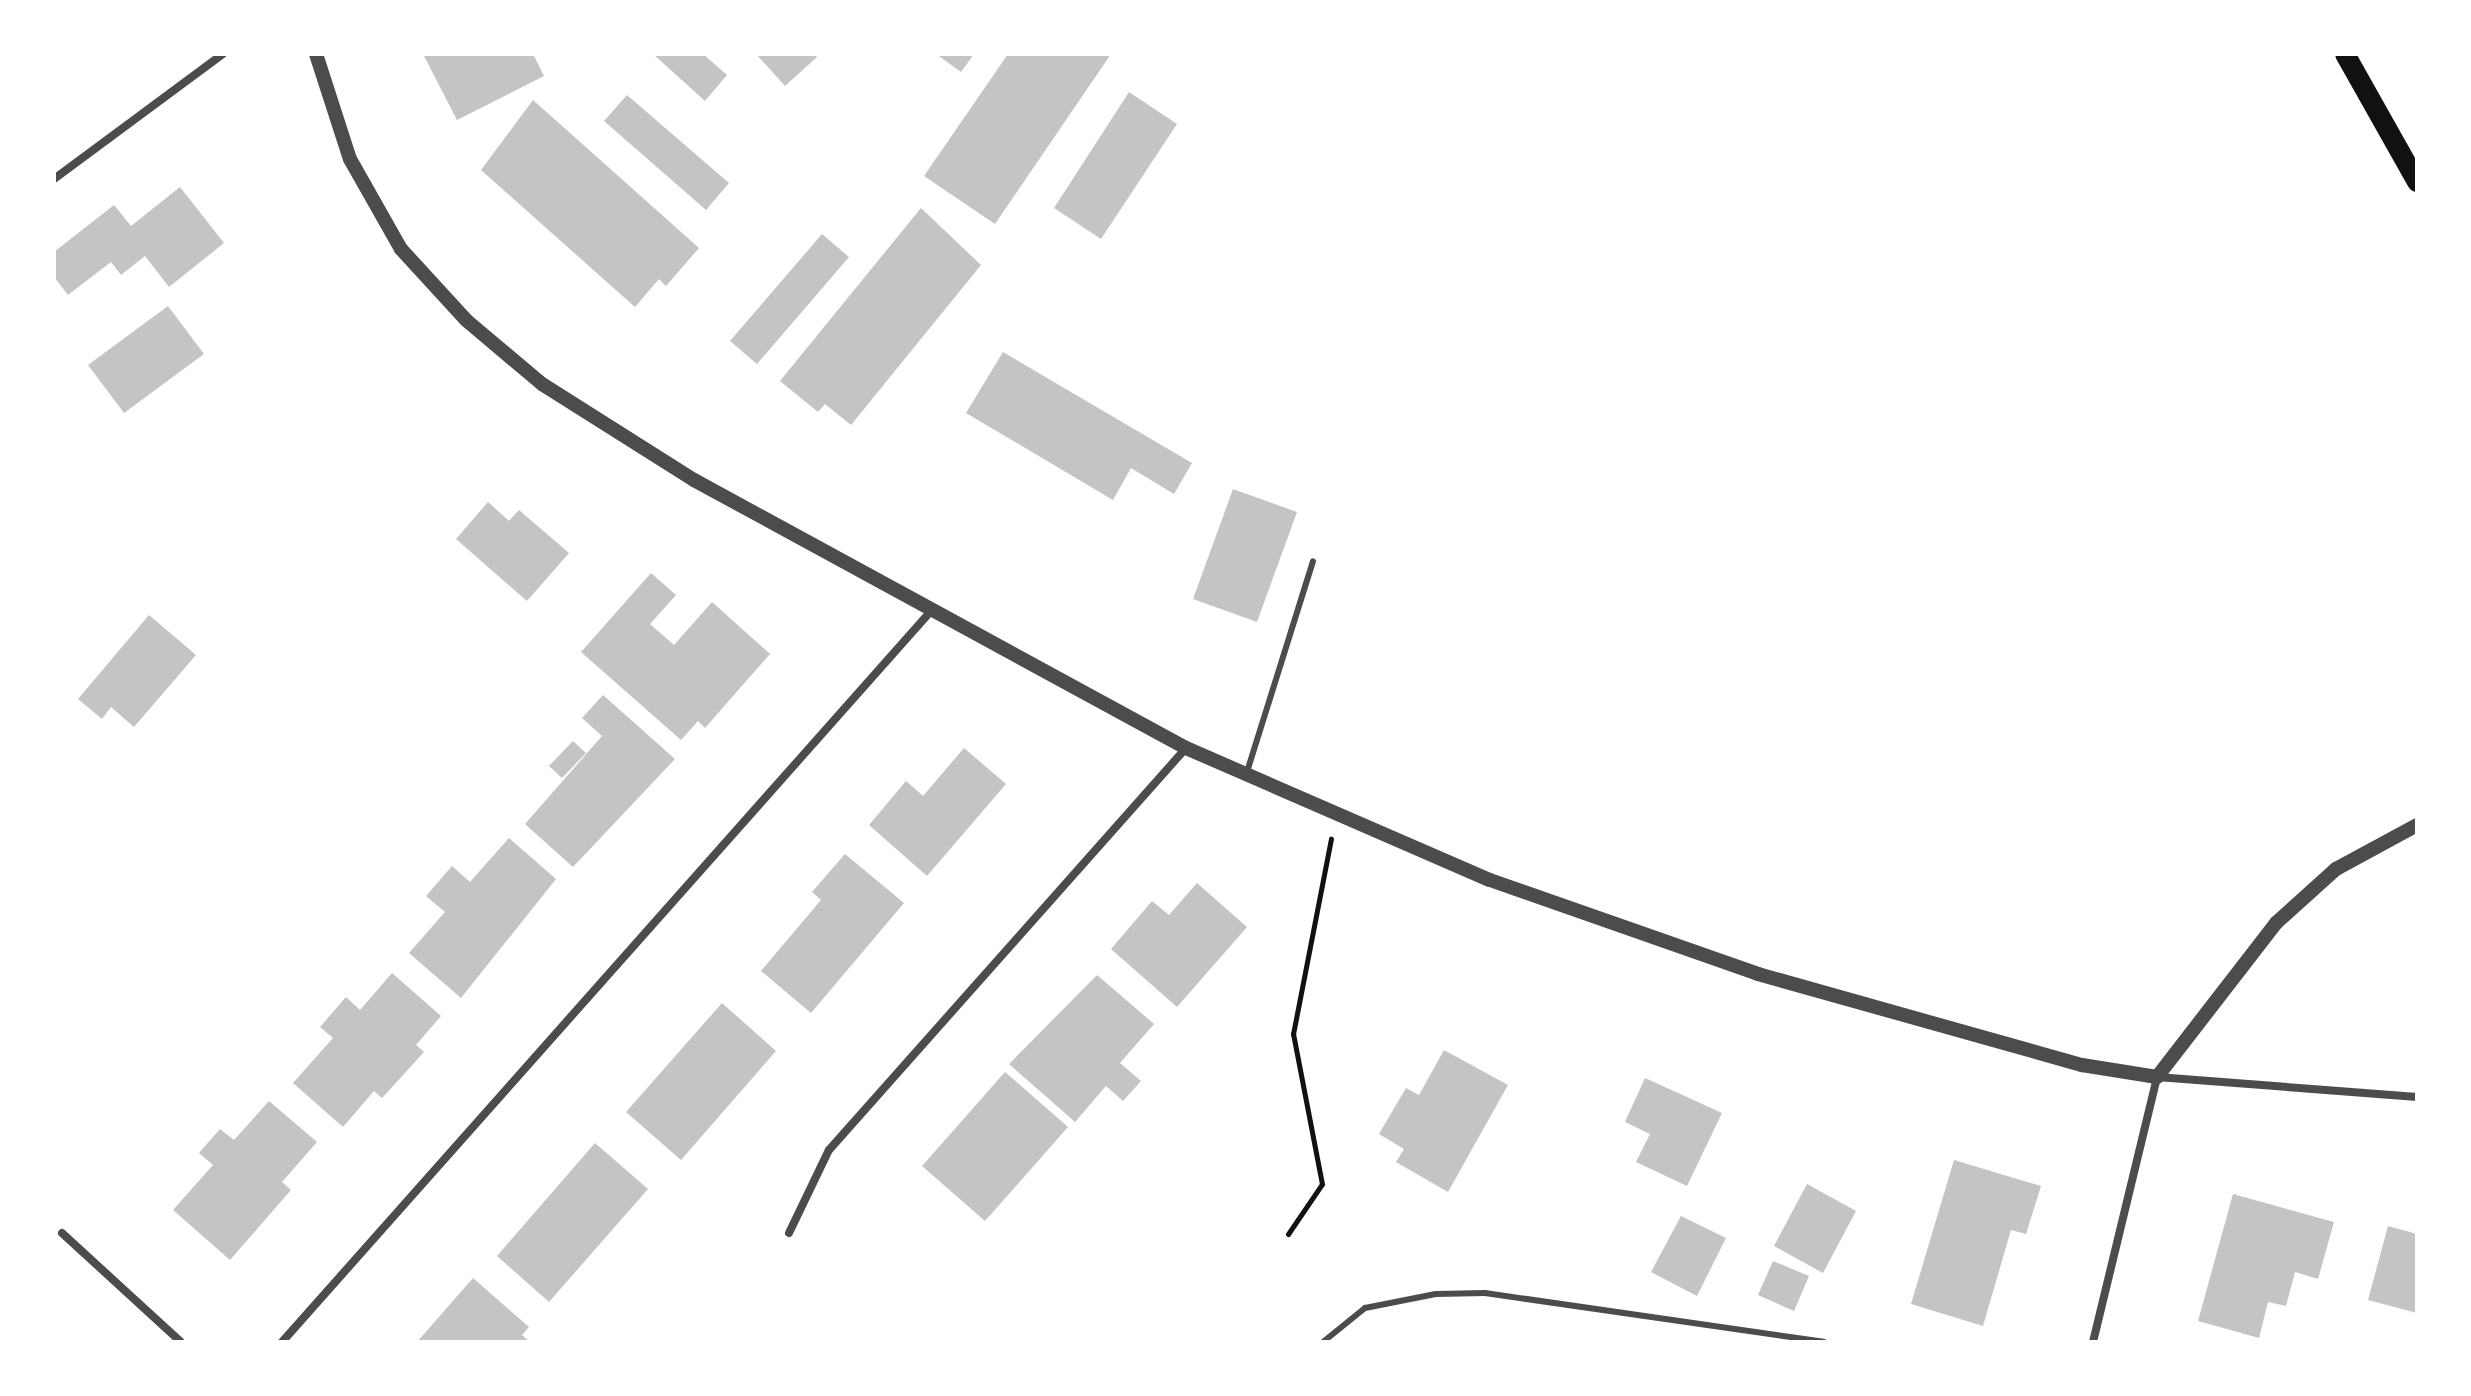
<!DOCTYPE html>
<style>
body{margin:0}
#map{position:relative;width:2471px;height:1396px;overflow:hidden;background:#fff;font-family:Karla,sans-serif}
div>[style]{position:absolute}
.building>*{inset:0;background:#c4c4c4}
.path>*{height:5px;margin:-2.5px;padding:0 2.5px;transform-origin:2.5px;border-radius:2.5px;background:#111}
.service>*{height:6px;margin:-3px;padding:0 3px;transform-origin:3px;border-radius:3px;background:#4c4c4c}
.minor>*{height:8px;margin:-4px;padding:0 4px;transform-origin:4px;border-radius:4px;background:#4c4c4c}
.tertiary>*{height:14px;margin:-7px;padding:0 7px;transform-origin:7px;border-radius:7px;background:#4c4c4c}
.primary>*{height:20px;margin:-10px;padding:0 10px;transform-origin:10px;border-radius:10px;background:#111}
span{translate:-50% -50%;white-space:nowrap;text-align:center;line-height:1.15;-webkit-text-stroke:6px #fff;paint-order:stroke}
.frame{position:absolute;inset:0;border:56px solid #fff;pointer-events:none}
</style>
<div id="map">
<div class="building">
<i style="clip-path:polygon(423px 54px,533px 54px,544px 76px,457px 120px)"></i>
<i style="clip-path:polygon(653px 54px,703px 54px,727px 75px,705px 101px)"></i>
<i style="clip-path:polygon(756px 54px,815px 54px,817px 57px,785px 86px)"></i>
<i style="clip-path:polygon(936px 54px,974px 54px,961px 72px)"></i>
<i style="clip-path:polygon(1008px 54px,1111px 54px,995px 224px,924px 176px)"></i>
<i style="clip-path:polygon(1129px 92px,1177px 124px,1101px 239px,1054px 208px)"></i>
<i style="clip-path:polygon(627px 95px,729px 183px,706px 210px,604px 121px)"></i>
<i style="clip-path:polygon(533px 100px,699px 248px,666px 286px,659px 279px,635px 307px,481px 170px)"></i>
<i style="clip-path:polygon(180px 187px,224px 243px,169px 287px,145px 256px,121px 275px,111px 262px,68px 295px,54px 277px,54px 252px,114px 205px,131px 226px)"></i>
<i style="clip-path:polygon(921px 208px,981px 265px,851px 425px,825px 404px,818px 412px,780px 381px)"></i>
<i style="clip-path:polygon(822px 234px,849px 257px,757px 364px,730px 341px)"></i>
<i style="clip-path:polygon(168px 306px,204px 354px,124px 413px,88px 365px)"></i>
<i style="clip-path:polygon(1003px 352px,1192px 463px,1174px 494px,1131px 468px,1113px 500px,966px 413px)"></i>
<i style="clip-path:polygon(1233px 489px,1297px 512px,1257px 622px,1193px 599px)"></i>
<i style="clip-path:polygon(488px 502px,509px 521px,519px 510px,569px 553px,527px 601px,456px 539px)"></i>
<i style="clip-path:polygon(651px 573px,676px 595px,650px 624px,674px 645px,712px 602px,770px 654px,705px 728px,698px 721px,681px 740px,581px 652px)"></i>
<i style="clip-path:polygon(149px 615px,196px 655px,134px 727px,111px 707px,102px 719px,78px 699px)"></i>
<i style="clip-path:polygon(603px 695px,675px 759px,573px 867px,525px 824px,602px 736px,582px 718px)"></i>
<i style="clip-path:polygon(573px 741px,586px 753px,562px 778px,549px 766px)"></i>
<i style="clip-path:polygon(964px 748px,1006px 784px,927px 876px,869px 825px,906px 781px,923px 796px)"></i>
<i style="clip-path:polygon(509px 838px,556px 879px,461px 998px,409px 953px,445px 912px,426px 896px,452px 866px,470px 882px)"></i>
<i style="clip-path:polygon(845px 854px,904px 903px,811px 1013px,761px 971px,821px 900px,812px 892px)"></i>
<i style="clip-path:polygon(1197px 883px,1247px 927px,1177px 1007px,1111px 949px,1152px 901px,1169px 915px)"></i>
<i style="clip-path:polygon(392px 973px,441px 1016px,416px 1045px,424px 1052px,382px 1098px,374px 1091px,343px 1127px,293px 1083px,333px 1038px,320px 1027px,346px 997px,360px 1010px)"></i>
<i style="clip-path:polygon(1097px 975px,1154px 1024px,1120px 1063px,1141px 1081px,1123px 1101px,1106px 1086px,1075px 1122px,1009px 1064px)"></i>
<i style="clip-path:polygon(722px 1003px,776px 1051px,681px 1160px,626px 1112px)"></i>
<i style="clip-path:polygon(1444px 1050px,1508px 1085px,1448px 1192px,1396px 1162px,1404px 1149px,1379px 1134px,1406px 1088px,1419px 1095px)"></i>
<i style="clip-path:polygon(1005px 1072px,1068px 1127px,985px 1221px,922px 1166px)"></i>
<i style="clip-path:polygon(1645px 1078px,1722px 1113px,1687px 1186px,1636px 1162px,1650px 1134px,1625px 1122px)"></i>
<i style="clip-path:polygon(269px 1101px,317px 1142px,282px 1182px,291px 1190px,230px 1260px,173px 1210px,213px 1165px,199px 1153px,220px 1129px,234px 1140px)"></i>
<i style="clip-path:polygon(595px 1143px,648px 1189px,549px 1302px,497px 1256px)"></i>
<i style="clip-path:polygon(1954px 1160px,2041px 1186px,2026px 1234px,2011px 1230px,1983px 1326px,1911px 1304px)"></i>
<i style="clip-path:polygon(1807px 1184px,1856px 1211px,1823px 1273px,1774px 1246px)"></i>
<i style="clip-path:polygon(2233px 1194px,2334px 1222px,2318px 1279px,2295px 1272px,2286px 1306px,2268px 1302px,2259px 1338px,2198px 1321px)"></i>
<i style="clip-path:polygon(1681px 1216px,1726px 1238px,1697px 1296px,1651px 1272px)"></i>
<i style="clip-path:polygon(2388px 1226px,2417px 1234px,2417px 1313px,2368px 1300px)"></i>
<i style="clip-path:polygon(1773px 1261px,1809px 1276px,1794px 1311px,1758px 1295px)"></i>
<i style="clip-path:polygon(473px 1278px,529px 1327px,522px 1335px,530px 1342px,417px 1342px)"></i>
</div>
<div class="path">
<i style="left:1288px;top:1234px;width:60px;rotate:-55.8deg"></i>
<i style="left:1322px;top:1184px;width:153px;rotate:-100.9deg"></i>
<i style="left:1293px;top:1034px;width:199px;rotate:-79deg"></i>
</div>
<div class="service">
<i style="left:1246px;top:775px;width:224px;rotate:-72.6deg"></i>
<i style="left:1323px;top:1342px;width:54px;rotate:-39deg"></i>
<i style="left:1365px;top:1308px;width:72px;rotate:-11.2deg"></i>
<i style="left:1436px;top:1294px;width:49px;rotate:-1.2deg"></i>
<i style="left:1485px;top:1293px;width:342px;rotate:8.2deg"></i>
</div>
<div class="minor">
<i style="left:54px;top:179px;width:210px;rotate:-36.5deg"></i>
<i style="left:62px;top:1233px;width:161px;rotate:42.5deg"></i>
<i style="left:789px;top:1233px;width:92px;rotate:-64.3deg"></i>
<i style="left:829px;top:1150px;width:538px;rotate:-48.39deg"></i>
<i style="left:282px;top:1342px;width:979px;rotate:-48.4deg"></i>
<i style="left:2093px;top:1342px;width:273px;rotate:-76.4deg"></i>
<i style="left:2157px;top:1077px;width:261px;rotate:4.4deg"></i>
</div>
<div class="tertiary">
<i style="left:316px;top:54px;width:110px;rotate:72.1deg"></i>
<i style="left:350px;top:159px;width:103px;rotate:60.5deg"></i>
<i style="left:401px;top:249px;width:96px;rotate:47.5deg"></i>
<i style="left:466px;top:320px;width:99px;rotate:40.1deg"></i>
<i style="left:542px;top:384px;width:180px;rotate:32.3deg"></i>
<i style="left:694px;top:480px;width:560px;rotate:28.58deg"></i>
<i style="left:1186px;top:748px;width:331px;rotate:23.5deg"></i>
<i style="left:1490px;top:880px;width:284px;rotate:19.3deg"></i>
<i style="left:1758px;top:974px;width:337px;rotate:15.7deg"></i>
<i style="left:2082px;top:1065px;width:76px;rotate:9.1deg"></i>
<i style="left:2157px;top:1077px;width:195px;rotate:-52.3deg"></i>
<i style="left:2276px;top:923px;width:81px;rotate:-42deg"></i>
<i style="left:2336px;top:869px;width:92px;rotate:-28.5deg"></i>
</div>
<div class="primary">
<i style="left:2345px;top:54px;width:147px;rotate:60.6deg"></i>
</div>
<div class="frame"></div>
</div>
